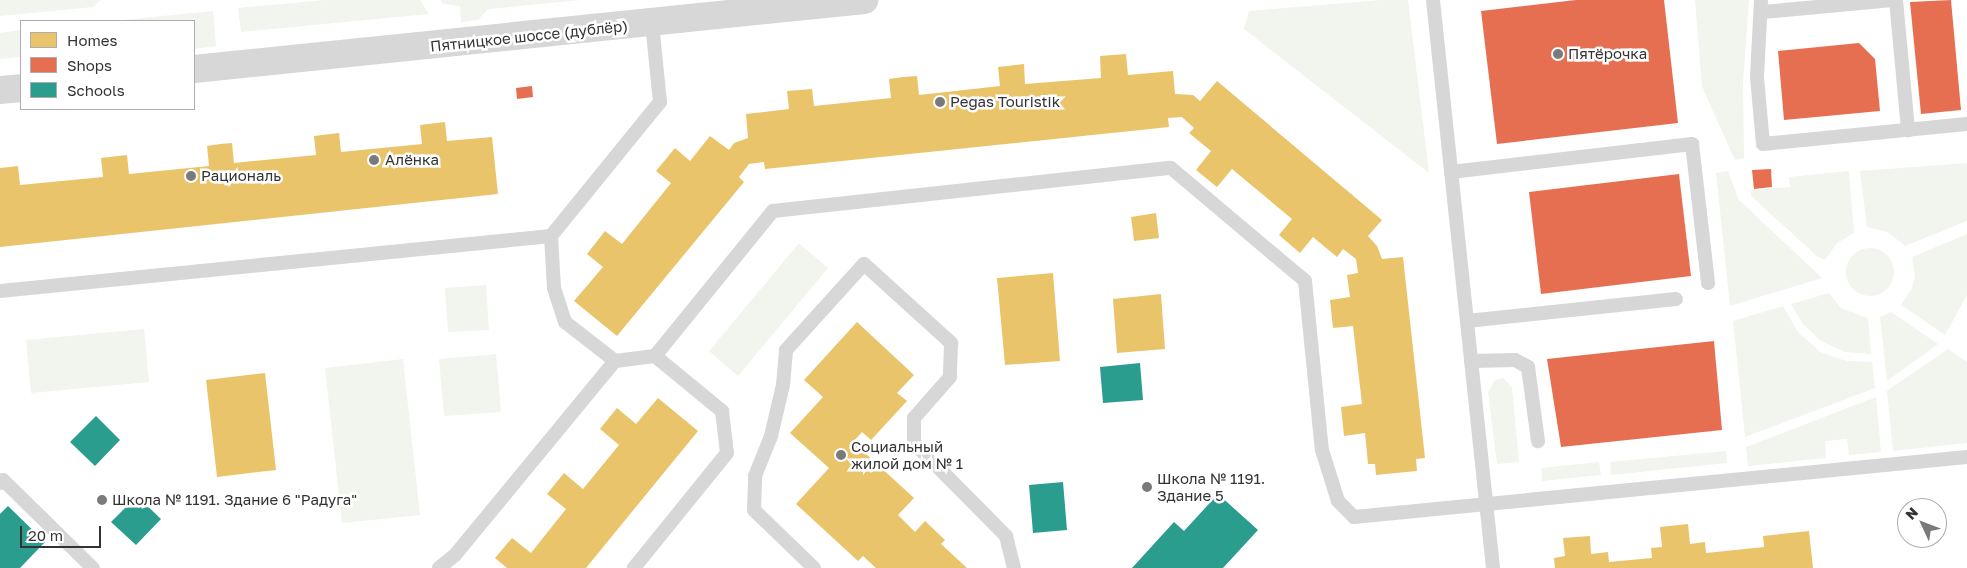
<!DOCTYPE html>
<meta charset="utf-8">
<style>
body{margin:0}
#map{position:relative;width:1967px;height:568px;overflow:hidden;background:#fff;font-family:"Golos Text",sans-serif}
div>[style]{position:absolute}
.green>*{inset:0;background:#f1f5ed}
.round{border-radius:50%}
.homes>*{inset:0;background:#e9c46a}
.shops>*{inset:0;background:#e76f51}
.schools>*{inset:0;background:#2a9d8f}
.service>*{height:14px;margin:-7px;padding:0 7px;transform-origin:7px;border-radius:7px;background:#d7d7d7}
.minor>*{height:28px;margin:-14px;padding:0 14px;transform-origin:14px;border-radius:14px;background:#d7d7d7}
.dots>*{width:14px;height:14px;translate:-50% -50%;box-sizing:border-box;border:2px solid #fff;border-radius:50%}
span{translate:-50% -50%;white-space:nowrap;text-align:center;line-height:1.15;-webkit-text-stroke:5px #fff;paint-order:stroke}
.street-label{font-size:15px;color:#333}
.poi-label{font-size:15px;color:#333}
.left{translate:0 -50%;text-align:left}
.legend{position:absolute;left:20px;top:20px;width:175px;height:90px;box-sizing:border-box;background:#fff;border:1px solid #adadad;margin:0;padding:6px 9px;list-style:none;font-size:15px;color:#333}
.legend li{display:flex;align-items:center;gap:10px;height:25px}
.legend b{width:25px;border:1px solid #adadad}
.north{position:absolute;left:1897px;top:498px;width:50px;height:50px;box-sizing:border-box;background:#fff;border:1px solid #adadad;border-radius:50%;rotate:313deg;font-size:14px;font-weight:700;line-height:20px;text-align:center;color:#333}
.north::after{content:'';display:block;margin:auto;width:18px;height:22px;background:#7a7a7a;clip-path:polygon(50% 0,100% 100%,50% 72%,0 100%)}
.scale{position:absolute;left:20px;top:526px;width:81px;height:22px;box-sizing:border-box;border:2px solid #333;border-top:0;padding-left:6px;font-size:15px;line-height:18px;white-space:nowrap;color:#333;-webkit-text-stroke:4px #fff;paint-order:stroke}
</style>
<div id="map">
<div class="green">
<i style="clip-path:polygon(0 0,101px 0,93px 7px,0 16px)"></i>
<i style="clip-path:polygon(324px 0,420px 0,429px 14px,241px 32px,238px 8px)"></i>
<i style="clip-path:polygon(441px 0,582px 0,488px 9px,478px 20px,461px 22px,460px 6px,443px 4px)"></i>
<i style="clip-path:polygon(1381px 0,1408px 0,1429px 173px,1244px 29px,1249px 11px)"></i>
<i style="clip-path:polygon(1695px 0,1749px 0,1743px 82px,1744px 158px,1735px 160px,1702px 87px)"></i>
<i style="clip-path:polygon(213px 11px,216px 46px,194px 49px,194px 21px,112px 21px)"></i>
<i style="clip-path:polygon(21px 30px,21px 57px,0 59px,0 33px)"></i>
<i style="clip-path:polygon(1967px 163px,1967px 221px,1905px 246px,1888px 232px,1867px 227px,1860px 171px)"></i>
<i style="clip-path:polygon(1728px 171px,1739px 200px,1822px 278px,1730px 306px,1716px 173px)"></i>
<i style="clip-path:polygon(1849px 171px,1854px 233px,1837px 243px,1825px 260px,1818px 257px,1751px 196px,1751px 190px,1790px 187px,1789px 177px)"></i>
<i style="clip-path:polygon(1967px 234px,1967px 295px,1945px 335px,1901px 305px,1912px 288px,1915px 277px,1912px 257px)"></i>
<i style="clip-path:polygon(799px 243px,828px 268px,738px 376px,709px 351px)"></i>
<i class="round" style="left:1846px;top:248px;width:48px;height:48px"></i>
<i style="clip-path:polygon(486px 285px,489px 330px,448px 332px,445px 288px)"></i>
<i style="clip-path:polygon(1829px 293px,1841px 308px,1868px 318px,1871px 354px,1845px 352px,1821px 341px,1803px 324px,1791px 304px)"></i>
<i style="clip-path:polygon(1783px 306px,1798px 332px,1820px 352px,1847px 361px,1872px 362px,1875px 388px,1745px 437px,1733px 321px)"></i>
<i style="clip-path:polygon(1891px 312px,1938px 344px,1887px 381px,1880px 317px)"></i>
<i style="clip-path:polygon(144px 329px,149px 382px,31px 393px,26px 340px)"></i>
<i style="clip-path:polygon(1948px 349px,1967px 362px,1967px 443px,1893px 451px,1887px 391px)"></i>
<i style="clip-path:polygon(496px 354px,501px 412px,444px 416px,439px 359px)"></i>
<i style="clip-path:polygon(403px 359px,420px 515px,342px 523px,325px 368px)"></i>
<i style="clip-path:polygon(1503px 378px,1512px 387px,1519px 462px,1497px 464px,1488px 392px,1495px 380px)"></i>
<i style="clip-path:polygon(1876px 397px,1881px 452px,1849px 455px,1847px 439px,1825px 441px,1826px 458px,1748px 466px,1746px 447px)"></i>
<i style="clip-path:polygon(1726px 451px,1727px 463px,1611px 475px,1610px 462px)"></i>
<i style="clip-path:polygon(1599px 462px,1601px 475px,1542px 481px,1541px 468px)"></i>
</div>
<div class="homes">
<i style="clip-path:polygon(1126px 54px,1128px 75px,1173px 71px,1175px 94px,1193px 95px,1200px 101px,1217px 81px,1382px 220px,1368px 236px,1377px 246px,1382px 259px,1403px 257px,1425px 458px,1416px 459px,1417px 471px,1376px 475px,1375px 464px,1368px 464px,1365px 433px,1344px 436px,1341px 407px,1362px 404px,1353px 326px,1333px 328px,1330px 300px,1350px 297px,1347px 275px,1358px 273px,1356px 259px,1343px 249px,1337px 257px,1313px 237px,1300px 253px,1279px 235px,1292px 219px,1232px 169px,1217px 187px,1196px 170px,1211px 151px,1189px 133px,1194px 128px,1182px 117px,1168px 118px,1169px 127px,765px 169px,764px 162px,749px 164px,739px 177px,744px 182px,617px 336px,574px 301px,603px 267px,587px 254px,605px 231px,622px 244px,671px 183px,656px 171px,675px 148px,690px 161px,710px 136px,729px 150px,734px 143px,748px 138px,746px 114px,789px 109px,787px 91px,812px 89px,814px 106px,891px 98px,889px 79px,903px 77px,917px 76px,919px 95px,1000px 86px,998px 67px,1024px 64px,1025px 84px,1101px 78px,1100px 56px)"></i>
<i style="clip-path:polygon(445px 122px,447px 141px,492px 137px,498px 194px,0 247px,0 168px,18px 166px,20px 185px,103px 177px,101px 158px,127px 155px,129px 174px,209px 166px,207px 146px,220px 144px,232px 143px,234px 163px,316px 155px,314px 136px,339px 133px,341px 152px,422px 144px,420px 125px)"></i>
<i style="clip-path:polygon(1156px 213px,1159px 238px,1134px 241px,1131px 217px)"></i>
<i style="clip-path:polygon(1053px 273px,1060px 361px,1005px 365px,997px 278px)"></i>
<i style="clip-path:polygon(1161px 294px,1165px 349px,1117px 353px,1113px 299px)"></i>
<i style="clip-path:polygon(857px 322px,914px 375px,897px 393px,907px 401px,871px 440px,862px 432px,853px 442px,914px 498px,898px 515px,915px 532px,925px 521px,945px 540px,941px 544px,967px 568px,876px 568px,863px 556px,858px 561px,796px 504px,829px 468px,790px 433px,823px 397px,804px 380px)"></i>
<i style="clip-path:polygon(265px 373px,276px 470px,217px 477px,206px 380px)"></i>
<i style="clip-path:polygon(658px 398px,698px 431px,586px 568px,507px 568px,495px 558px,512px 538px,531px 553px,566px 509px,547px 494px,564px 473px,583px 489px,619px 445px,600px 429px,617px 408px,636px 424px)"></i>
<i style="clip-path:polygon(1688px 524px,1690px 544px,1705px 542px,1706px 553px,1764px 547px,1763px 536px,1809px 531px,1813px 568px,1555px 568px,1554px 558px,1565px 556px,1563px 538px,1590px 536px,1591px 554px,1608px 552px,1609px 562px,1652px 558px,1651px 548px,1662px 547px,1660px 527px)"></i>
</div>
<div class="shops">
<i style="clip-path:polygon(1576px 0,1664px 0,1678px 123px,1497px 144px,1481px 11px)"></i>
<i style="clip-path:polygon(1951px 0,1961px 110px,1921px 114px,1910px 2px)"></i>
<i style="clip-path:polygon(1859px 43px,1875px 59px,1880px 111px,1784px 120px,1778px 51px)"></i>
<i style="clip-path:polygon(532px 86px,533px 97px,517px 99px,516px 88px)"></i>
<i style="clip-path:polygon(1771px 169px,1772px 187px,1754px 189px,1752px 170px)"></i>
<i style="clip-path:polygon(1679px 174px,1691px 276px,1541px 294px,1529px 192px)"></i>
<i style="clip-path:polygon(1714px 341px,1722px 430px,1561px 447px,1547px 359px)"></i>
</div>
<div class="schools">
<i style="clip-path:polygon(1140px 363px,1143px 400px,1103px 403px,1100px 367px)"></i>
<i style="clip-path:polygon(96px 416px,120px 440px,95px 466px,70px 442px)"></i>
<i style="clip-path:polygon(1063px 482px,1067px 530px,1033px 533px,1029px 485px)"></i>
<i style="clip-path:polygon(1218px 494px,1258px 530px,1223px 568px,1132px 568px,1174px 522px,1184px 531px)"></i>
<i style="clip-path:polygon(137px 496px,161px 519px,136px 545px,111px 522px)"></i>
<i style="clip-path:polygon(8px 506px,45px 542px,20px 568px,0 568px,0 514px)"></i>
</div>
<div class="service">
<i style="left:1433px;top:0;width:571px;rotate:83.97deg"></i>
<i style="left:1761px;top:0;width:77px;rotate:93deg"></i>
<i style="left:1757px;top:77px;width:67px;rotate:84.9deg"></i>
<i style="left:1763px;top:144px;width:205px;rotate:-5.6deg"></i>
<i style="left:1896px;top:0;width:131px;rotate:84.7deg"></i>
<i style="left:1763px;top:12px;width:130px;rotate:-5.3deg"></i>
<i style="left:1451px;top:172px;width:243px;rotate:-6.6deg"></i>
<i style="left:1692px;top:144px;width:140px;rotate:83.4deg"></i>
<i style="left:0;top:291px;width:554px;rotate:-5.7deg"></i>
<i style="left:1467px;top:321px;width:210px;rotate:-6deg"></i>
<i style="left:655px;top:356px;width:187px;rotate:-50.9deg"></i>
<i style="left:773px;top:211px;width:400px;rotate:-6.2deg"></i>
<i style="left:1171px;top:168px;width:175px;rotate:40.1deg"></i>
<i style="left:1305px;top:281px;width:170px;rotate:84.3deg"></i>
<i style="left:1322px;top:450px;width:53px;rotate:72.6deg"></i>
<i style="left:1338px;top:501px;width:23px;rotate:45deg"></i>
<i style="left:1354px;top:517px;width:616px;rotate:-5.59deg"></i>
<i style="left:615px;top:361px;width:63px;rotate:-142deg"></i>
<i style="left:565px;top:322px;width:36px;rotate:-108deg"></i>
<i style="left:554px;top:288px;width:52px;rotate:-93.3deg"></i>
<i style="left:551px;top:236px;width:173px;rotate:-50.9deg"></i>
<i style="left:660px;top:102px;width:79px;rotate:-95.8deg"></i>
<i style="left:1471px;top:361px;width:44px;rotate:-1.3deg"></i>
<i style="left:1515px;top:360px;width:15px;rotate:28deg"></i>
<i style="left:1528px;top:367px;width:75px;rotate:82.3deg"></i>
<i style="left:0;top:483px;width:4px;rotate:-45deg"></i>
<i style="left:3px;top:480px;width:126px;rotate:44.4deg"></i>
<i style="left:439px;top:568px;width:21px;rotate:-39deg"></i>
<i style="left:455px;top:555px;width:251px;rotate:-50.5deg"></i>
<i style="left:615px;top:361px;width:40px;rotate:-7.1deg"></i>
<i style="left:655px;top:356px;width:87px;rotate:39.4deg"></i>
<i style="left:722px;top:411px;width:42px;rotate:83.2deg"></i>
<i style="left:727px;top:453px;width:148px;rotate:129deg"></i>
<i style="left:814px;top:568px;width:83px;rotate:-136deg"></i>
<i style="left:754px;top:510px;width:34px;rotate:-88deg"></i>
<i style="left:755px;top:476px;width:43px;rotate:-68.2deg"></i>
<i style="left:771px;top:436px;width:52px;rotate:-76.8deg"></i>
<i style="left:783px;top:385px;width:35px;rotate:-85deg"></i>
<i style="left:786px;top:350px;width:116px;rotate:-47.8deg"></i>
<i style="left:864px;top:264px;width:118px;rotate:42.2deg"></i>
<i style="left:951px;top:343px;width:34px;rotate:92deg"></i>
<i style="left:950px;top:377px;width:55px;rotate:131.3deg"></i>
<i style="left:914px;top:418px;width:25px;rotate:90deg"></i>
<i style="left:914px;top:443px;width:131px;rotate:45.3deg"></i>
<i style="left:1006px;top:536px;width:33px;rotate:76deg"></i>
</div>
<div class="minor">
<i style="left:194px;top:69px;width:674px;rotate:-5.88deg"></i>
<i style="left:0;top:90px;width:21px;rotate:-5deg"></i>
</div>
<div class="dots">
<i style="left:1558px;top:54px;background:#7a7a7a"></i>
<i style="left:940px;top:102px;background:#7a7a7a"></i>
<i style="left:374px;top:160px;background:#7a7a7a"></i>
<i style="left:191px;top:176px;background:#7a7a7a"></i>
<i style="left:841px;top:455px;background:#7a7a7a"></i>
<i style="left:1147px;top:487px;background:#7a7a7a"></i>
<i style="left:102px;top:500px;background:#7a7a7a"></i>
</div>
<div class="street-label">
<span style="left:529px;top:36px;rotate:-6deg">Пятницкое шоссе (дублёр)</span>
</div>
<div class="poi-label">
<span class="left" style="left:1568px;top:54px">Пятёрочка</span>
<span class="left" style="left:950px;top:102px">Pegas Touristik</span>
<span class="left" style="left:385px;top:160px">Алёнка</span>
<span class="left" style="left:201px;top:176px">Рациональ</span>
<span class="left" style="left:851px;top:455px">Социальный<br>жилой дом № 1</span>
<span class="left" style="left:1157px;top:487px">Школа № 1191.<br>Здание 5</span>
<span class="left" style="left:112px;top:500px">Школа № 1191. Здание 6 "Радуга"</span>
</div>
<ul class="legend">
<li><b style="height:14px;background:#e9c46a"></b>Homes</li>
<li><b style="height:14px;background:#e76f51"></b>Shops</li>
<li><b style="height:14px;background:#2a9d8f"></b>Schools</li>
</ul>
<div class="north">N</div>
<div class="scale">20 m</div>
</div>
